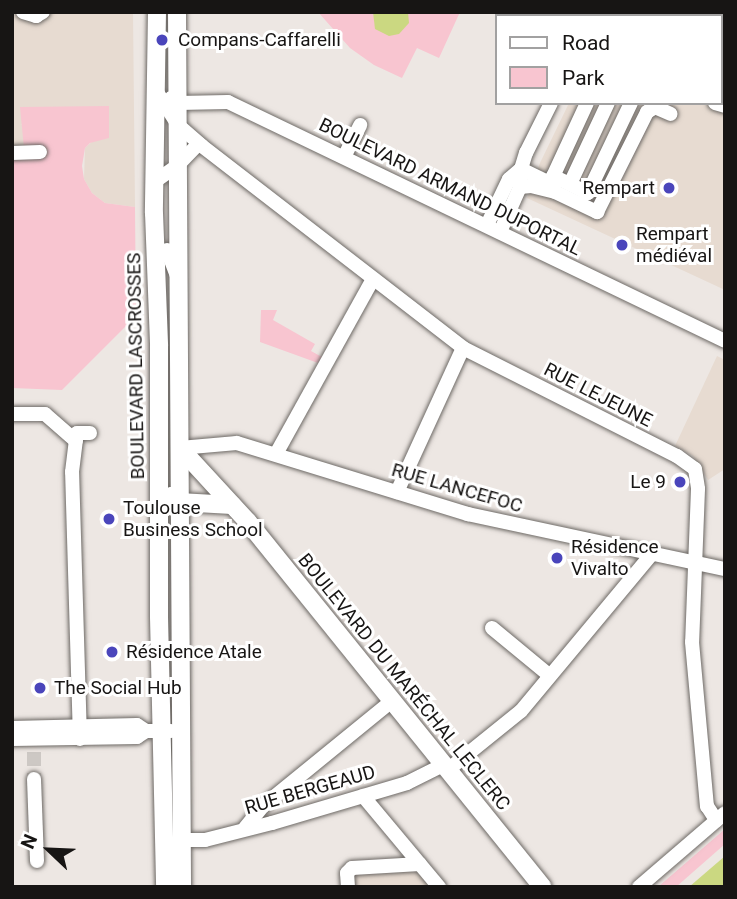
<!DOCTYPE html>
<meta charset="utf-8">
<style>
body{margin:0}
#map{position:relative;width:737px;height:899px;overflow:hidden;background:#ede7e3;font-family:Roboto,sans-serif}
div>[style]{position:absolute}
.built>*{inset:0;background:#e7dbd1}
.green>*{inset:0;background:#f8c5d0}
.water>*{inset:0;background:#cbd881}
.minor-tunnel>*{height:14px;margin-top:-7px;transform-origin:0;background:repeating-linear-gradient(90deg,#cdc8c4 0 14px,transparent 0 21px)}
.roads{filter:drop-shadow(0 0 2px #6d6965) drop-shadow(0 0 2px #6d6965)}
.minor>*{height:14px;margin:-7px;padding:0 7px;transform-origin:7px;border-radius:7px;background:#fff}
.major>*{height:18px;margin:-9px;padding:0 9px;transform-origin:9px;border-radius:9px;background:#fff}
.dots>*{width:19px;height:19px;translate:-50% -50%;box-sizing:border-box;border:4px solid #fff;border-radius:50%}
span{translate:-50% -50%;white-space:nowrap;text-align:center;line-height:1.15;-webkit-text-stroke:6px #fff;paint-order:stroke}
.poi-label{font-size:19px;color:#171514}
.left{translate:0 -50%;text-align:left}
.right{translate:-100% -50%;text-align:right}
.street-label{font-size:19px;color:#171514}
.frame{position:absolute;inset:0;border:14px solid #171514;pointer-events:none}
.legend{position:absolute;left:495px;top:14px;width:228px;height:91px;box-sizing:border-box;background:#fff;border:2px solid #a2a1a1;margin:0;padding:9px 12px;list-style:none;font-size:21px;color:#171514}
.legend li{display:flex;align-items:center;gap:14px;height:35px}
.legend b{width:35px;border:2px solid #a2a1a1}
.north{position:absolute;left:14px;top:815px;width:70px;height:70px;-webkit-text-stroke:5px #fff;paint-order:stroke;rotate:293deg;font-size:19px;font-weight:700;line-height:28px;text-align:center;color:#171514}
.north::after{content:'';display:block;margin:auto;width:24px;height:32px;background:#171514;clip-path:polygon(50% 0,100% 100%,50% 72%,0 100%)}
</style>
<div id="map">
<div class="built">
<i style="clip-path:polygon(12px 12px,133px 12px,135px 207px,105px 203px,92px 193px,84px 179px,85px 148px,95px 139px,109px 138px,108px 106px,20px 125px,24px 125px,25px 159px,12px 159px)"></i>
<i style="clip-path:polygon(614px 12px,725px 12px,725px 290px,527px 198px,540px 163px,569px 103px,721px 103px,721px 16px,612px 16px)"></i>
<i style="clip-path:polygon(717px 356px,725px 360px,725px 469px,708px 480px,693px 456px,675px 446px)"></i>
<i style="clip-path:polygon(415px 868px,433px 887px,356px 887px,352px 878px,358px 870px)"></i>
</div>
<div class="green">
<i style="clip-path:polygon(318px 12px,460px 12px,439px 58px,417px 48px,402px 78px,374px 65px,350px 48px)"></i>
<i style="clip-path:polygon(109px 106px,109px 138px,90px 143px,85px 148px,82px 166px,84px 179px,92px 193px,105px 203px,135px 207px,136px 316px,62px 390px,12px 388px,12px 160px,25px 159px,20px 107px)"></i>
<i style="clip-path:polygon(261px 310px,277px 310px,273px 320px,315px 344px,311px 351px,322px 357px,318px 363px,260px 342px)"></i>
<i style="clip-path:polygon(725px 829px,725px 844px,676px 887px,658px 887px)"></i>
</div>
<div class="water">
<i style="clip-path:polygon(373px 12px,408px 12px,409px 23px,399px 34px,389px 36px,375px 29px)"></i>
<i style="clip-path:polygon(725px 856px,725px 887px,689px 887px)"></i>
</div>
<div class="minor-tunnel">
<i style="left:34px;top:752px;width:27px;rotate:90deg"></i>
</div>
<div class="roads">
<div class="minor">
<i style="left:23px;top:12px;width:14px;rotate:17deg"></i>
<i style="left:36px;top:16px;width:8px;rotate:-30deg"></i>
<i style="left:594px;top:16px;width:4px;rotate:-76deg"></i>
<i style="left:155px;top:89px;width:43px;rotate:57.4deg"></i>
<i style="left:178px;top:125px;width:32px;rotate:41deg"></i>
<i style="left:202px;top:146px;width:330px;rotate:37.7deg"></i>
<i style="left:463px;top:348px;width:240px;rotate:26.8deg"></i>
<i style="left:677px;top:456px;width:22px;rotate:36deg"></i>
<i style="left:695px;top:469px;width:20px;rotate:81deg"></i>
<i style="left:698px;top:489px;width:153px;rotate:92.2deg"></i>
<i style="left:692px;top:642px;width:165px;rotate:84.8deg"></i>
<i style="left:707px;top:806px;width:17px;rotate:57deg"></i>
<i style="left:171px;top:98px;width:9px;rotate:36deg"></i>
<i style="left:178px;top:103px;width:50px;rotate:-1.1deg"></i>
<i style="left:228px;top:102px;width:551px;rotate:25.68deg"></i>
<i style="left:715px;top:103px;width:10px;rotate:17deg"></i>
<i style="left:12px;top:153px;width:28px;rotate:-2deg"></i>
<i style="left:344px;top:157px;width:36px;rotate:-63deg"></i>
<i style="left:521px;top:169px;width:32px;rotate:26deg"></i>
<i style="left:550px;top:183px;width:8px;rotate:60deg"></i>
<i style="left:553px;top:176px;width:39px;rotate:26deg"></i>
<i style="left:588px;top:193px;width:100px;rotate:-64.5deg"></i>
<i style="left:154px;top:182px;width:29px;rotate:-35deg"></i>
<i style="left:178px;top:165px;width:30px;rotate:-46deg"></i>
<i style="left:550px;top:183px;width:88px;rotate:-65.2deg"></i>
<i style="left:570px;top:184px;width:89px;rotate:-64.9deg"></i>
<i style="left:520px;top:187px;width:11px;rotate:-5deg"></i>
<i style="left:531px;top:186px;width:25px;rotate:14deg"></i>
<i style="left:555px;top:192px;width:47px;rotate:25.5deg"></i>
<i style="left:597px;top:212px;width:112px;rotate:-63.4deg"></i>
<i style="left:647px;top:112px;width:9px;rotate:-32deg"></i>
<i style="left:655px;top:107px;width:17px;rotate:24deg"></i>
<i style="left:487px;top:225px;width:51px;rotate:-64.4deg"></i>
<i style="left:509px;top:179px;width:16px;rotate:-40deg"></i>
<i style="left:500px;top:232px;width:49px;rotate:-66deg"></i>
<i style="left:520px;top:187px;width:18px;rotate:-87deg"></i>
<i style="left:521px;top:169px;width:17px;rotate:-73deg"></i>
<i style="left:526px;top:153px;width:56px;rotate:-63.4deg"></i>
<i style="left:167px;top:250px;width:26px;rotate:69deg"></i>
<i style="left:12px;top:414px;width:33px"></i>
<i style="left:45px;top:414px;width:41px;rotate:41.1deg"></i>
<i style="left:180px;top:448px;width:57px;rotate:-5deg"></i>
<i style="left:237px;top:443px;width:242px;rotate:17.1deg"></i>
<i style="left:468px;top:514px;width:263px;rotate:12.1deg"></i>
<i style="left:276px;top:454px;width:200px;rotate:-61deg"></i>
<i style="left:397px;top:492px;width:158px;rotate:-65.4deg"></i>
<i style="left:492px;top:628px;width:74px;rotate:39.5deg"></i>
<i style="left:12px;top:728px;width:125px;rotate:-1.4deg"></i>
<i style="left:137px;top:725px;width:11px;rotate:34deg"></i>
<i style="left:12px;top:739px;width:125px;rotate:-0.9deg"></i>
<i style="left:137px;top:737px;width:11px;rotate:-34deg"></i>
<i style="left:146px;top:731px;width:25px"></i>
<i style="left:80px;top:739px;width:267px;rotate:-91.7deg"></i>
<i style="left:72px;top:472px;width:39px;rotate:-83deg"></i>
<i style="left:77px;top:433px;width:13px"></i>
<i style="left:449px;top:769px;width:92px;rotate:-38.9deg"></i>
<i style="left:521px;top:711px;width:203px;rotate:-50.2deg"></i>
<i style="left:34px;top:779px;width:82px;rotate:87.9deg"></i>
<i style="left:363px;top:796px;width:119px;rotate:50.1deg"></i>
<i style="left:245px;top:828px;width:28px;rotate:-51deg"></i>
<i style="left:263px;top:806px;width:168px;rotate:-39.2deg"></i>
<i style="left:182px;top:840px;width:23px"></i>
<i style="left:205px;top:840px;width:69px;rotate:-14.2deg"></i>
<i style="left:272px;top:823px;width:141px;rotate:-16.5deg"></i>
<i style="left:407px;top:783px;width:42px;rotate:-26.6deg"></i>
<i style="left:348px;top:887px;width:14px;rotate:-94deg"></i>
<i style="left:347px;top:873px;width:7px;rotate:-45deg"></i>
<i style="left:352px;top:868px;width:68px;rotate:-3.4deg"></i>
<i style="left:639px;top:887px;width:113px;rotate:-40.7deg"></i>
</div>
<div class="major">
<i style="left:157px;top:12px;width:201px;rotate:90.9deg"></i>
<i style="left:154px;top:213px;width:133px;rotate:87.8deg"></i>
<i style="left:159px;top:346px;width:271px;rotate:90deg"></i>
<i style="left:159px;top:617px;width:270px;rotate:88.7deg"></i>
<i style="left:177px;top:12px;width:875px;rotate:89.67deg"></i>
<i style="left:180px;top:448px;width:100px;rotate:47.4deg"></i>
<i style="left:248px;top:522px;width:469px;rotate:51.1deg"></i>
<i style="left:171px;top:496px;width:10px;rotate:37deg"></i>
<i style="left:179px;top:502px;width:53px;rotate:3.2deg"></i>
</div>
</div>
<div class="dots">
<i style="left:162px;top:40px;background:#4a45bb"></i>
<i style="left:669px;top:188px;background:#4a45bb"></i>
<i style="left:622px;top:245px;background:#4a45bb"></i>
<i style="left:680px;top:482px;background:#4a45bb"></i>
<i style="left:109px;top:519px;background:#4a45bb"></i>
<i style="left:557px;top:558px;background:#4a45bb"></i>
<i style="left:112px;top:652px;background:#4a45bb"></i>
<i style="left:40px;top:688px;background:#4a45bb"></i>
</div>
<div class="poi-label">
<span class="left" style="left:178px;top:40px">Compans-Caffarelli</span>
<span class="right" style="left:655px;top:188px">Rempart</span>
<span class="left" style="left:636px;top:245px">Rempart<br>médiéval</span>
<span class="right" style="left:666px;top:482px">Le 9</span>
<span class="left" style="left:123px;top:519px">Toulouse<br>Business School</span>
<span class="left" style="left:571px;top:558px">Résidence<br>Vivalto</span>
<span class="left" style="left:126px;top:652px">Résidence Atale</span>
<span class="left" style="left:54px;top:688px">The Social Hub</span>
</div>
<div class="street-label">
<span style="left:450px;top:187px;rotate:26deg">BOULEVARD ARMAND DUPORTAL</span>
<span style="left:136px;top:366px;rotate:-91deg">BOULEVARD LASCROSSES</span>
<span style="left:598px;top:395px;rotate:27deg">RUE LEJEUNE</span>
<span style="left:457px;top:488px;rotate:16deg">RUE LANCEFOC</span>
<span style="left:404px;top:682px;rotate:51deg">BOULEVARD DU MARÉCHAL LECLERC</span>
<span style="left:310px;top:790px;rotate:-16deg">RUE BERGEAUD</span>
</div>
<div class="frame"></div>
<ul class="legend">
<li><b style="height:9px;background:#fff"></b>Road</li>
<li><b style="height:19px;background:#f8c5d0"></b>Park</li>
</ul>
<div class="north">N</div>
</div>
